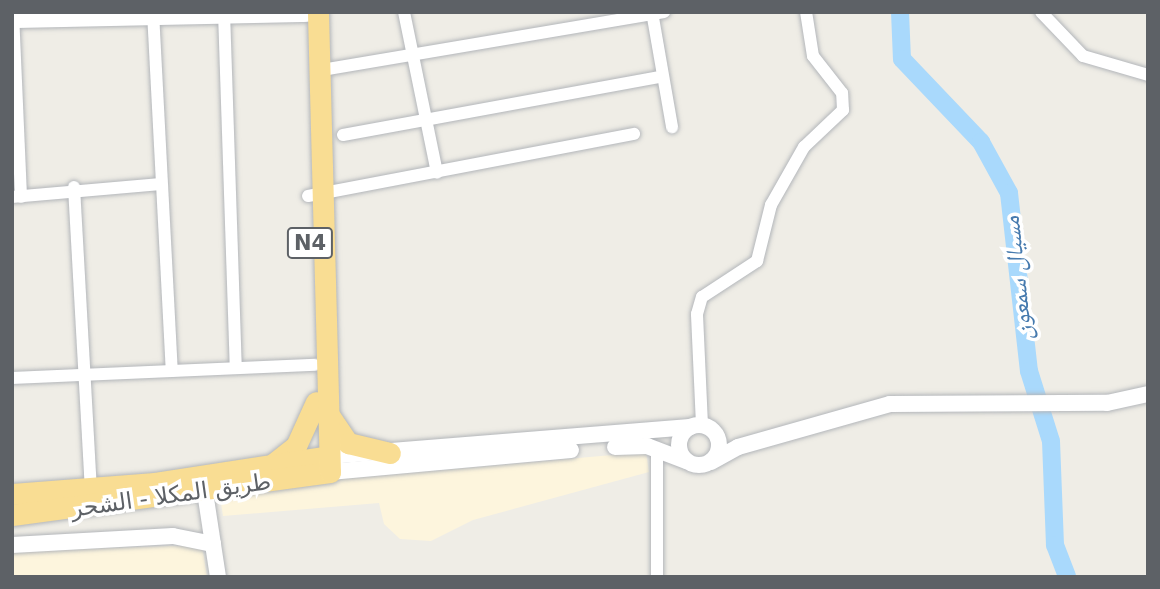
<!DOCTYPE html>
<meta charset="utf-8">
<style>
body{margin:0}
#map{position:relative;width:1160px;height:589px;overflow:hidden;background:#efede6;font-family:"DejaVu Sans","Noto Naskh Arabic",sans-serif}
div>[style]{position:absolute}
.commercial>*{inset:0;background:#fdf5dd}
.river>*{height:18px;margin:-9px;padding:0 9px;transform-origin:9px;border-radius:9px;background:#a9d9fc}
.roads{filter:drop-shadow(0 0 2px #b3b6ba) drop-shadow(0 0 2px #b3b6ba)}
.street>*{height:12px;margin:-6px;padding:0 6px;transform-origin:6px;border-radius:6px;background:#fff}
.secondary>*{height:16px;margin:-8px;padding:0 8px;transform-origin:8px;border-radius:8px;background:#fff}
.secondary>.ring{margin:-8px;padding:0;box-sizing:content-box;background:none;border:16px solid #fff;border-radius:50%}
.highway>*{height:21px;margin:-10.5px;padding:0 10.5px;transform-origin:10.5px;border-radius:10.5px;background:#f9dd93}
span{translate:-50% -50%;white-space:nowrap;text-align:center;line-height:1.15;-webkit-text-stroke:7px #fff;paint-order:stroke}
.shield-label span{padding:2px 5px;background:#fff;border:2px solid;border-radius:5px;-webkit-text-stroke-width:0}
.shield-label{font-size:21px;color:#5d6166;font-weight:700}
.street-label{font-size:23px;color:#5d6166}
.water-label{font-size:24px;color:#467aae;font-style:italic}
.frame{position:absolute;inset:0;border:14px solid #5d6166;pointer-events:none}
</style>
<div id="map">
<div class="commercial">
<i style="clip-path:polygon(646px 452px,649px 472px,473px 520px,431px 541px,400px 539px,384px 524px,379px 503px,223px 516px,219px 490px)"></i>
<i style="clip-path:polygon(202px 545px,207px 577px,13px 577px,12px 551px)"></i>
</div>
<div class="river">
<i style="left:900px;top:12px;width:47px;rotate:87.6deg"></i>
<i style="left:902px;top:59px;width:115px;rotate:46.4deg"></i>
<i style="left:981px;top:142px;width:58px;rotate:61.2deg"></i>
<i style="left:1009px;top:193px;width:179px;rotate:83.6deg"></i>
<i style="left:1029px;top:371px;width:73px;rotate:72.6deg"></i>
<i style="left:1051px;top:441px;width:104px;rotate:87.8deg"></i>
<i style="left:1055px;top:545px;width:34px;rotate:69deg"></i>
</div>
<div class="roads">
<div class="street">
<i style="left:153px;top:12px;width:359px;rotate:87deg"></i>
<i style="left:224px;top:12px;width:355px;rotate:88.1deg"></i>
<i style="left:404px;top:12px;width:164px;rotate:78.4deg"></i>
<i style="left:652px;top:12px;width:117px;rotate:80.1deg"></i>
<i style="left:1041px;top:12px;width:61px;rotate:46.3deg"></i>
<i style="left:1083px;top:56px;width:68px;rotate:16.3deg"></i>
<i style="left:13px;top:13px;width:184px;rotate:87.5deg"></i>
<i style="left:316px;top:71px;width:353px;rotate:-9.6deg"></i>
<i style="left:343px;top:135px;width:325px;rotate:-10.4deg"></i>
<i style="left:74px;top:187px;width:302px;rotate:86.8deg"></i>
<i style="left:308px;top:196px;width:332px;rotate:-10.8deg"></i>
<i style="left:12px;top:197px;width:149px;rotate:-5deg"></i>
<i style="left:12px;top:378px;width:303px;rotate:-2.5deg"></i>
<i style="left:702px;top:425px;width:111px;rotate:-92.6deg"></i>
<i style="left:697px;top:314px;width:18px;rotate:-74deg"></i>
<i style="left:702px;top:297px;width:66px;rotate:-33.2deg"></i>
<i style="left:757px;top:261px;width:58px;rotate:-76deg"></i>
<i style="left:771px;top:205px;width:67px;rotate:-60.4deg"></i>
<i style="left:804px;top:147px;width:54px;rotate:-43.5deg"></i>
<i style="left:843px;top:110px;width:17px;rotate:-93deg"></i>
<i style="left:842px;top:93px;width:47px;rotate:-128.1deg"></i>
<i style="left:813px;top:56px;width:45px;rotate:-99deg"></i>
<i style="left:657px;top:449px;width:128px;rotate:90deg"></i>
</div>
<div class="secondary">
<i style="left:12px;top:20px;width:294px;rotate:-1.2deg"></i>
<i class="ring" style="left:679px;top:425px;width:24px;height:24px"></i>
<i style="left:615px;top:447px;width:32px;rotate:-2deg"></i>
<i style="left:647px;top:446px;width:42px;rotate:21deg"></i>
<i style="left:329px;top:456px;width:362px;rotate:-4.6deg"></i>
<i style="left:711px;top:462px;width:31px;rotate:-29deg"></i>
<i style="left:738px;top:447px;width:158px;rotate:-15.8deg"></i>
<i style="left:890px;top:404px;width:217px;rotate:-0.3deg"></i>
<i style="left:1107px;top:403px;width:42px;rotate:-12.4deg"></i>
<i style="left:330px;top:472px;width:242px;rotate:-5.2deg"></i>
<i style="left:205px;top:492px;width:86px;rotate:81.3deg"></i>
<i style="left:12px;top:545px;width:161px;rotate:-3.2deg"></i>
<i style="left:173px;top:536px;width:41px;rotate:11.3deg"></i>
</div>
<div class="highway">
<i style="left:329px;top:415px;width:34px;rotate:56deg"></i>
<i style="left:348px;top:443px;width:43px;rotate:13.4deg"></i>
<i style="left:273px;top:464px;width:29px;rotate:-38deg"></i>
<i style="left:296px;top:446px;width:48px;rotate:-65.6deg"></i>
<i style="left:12px;top:494px;width:143px;rotate:-4.4deg"></i>
<i style="left:155px;top:483px;width:176px;rotate:-8.8deg"></i>
<i style="left:12px;top:515px;width:321px;rotate:-7.7deg"></i>
<i style="left:330px;top:472px;width:460px;rotate:-91.5deg"></i>
</div>
</div>
<div class="shield-label">
<span style="left:310px;top:243px">N4</span>
</div>
<div class="street-label">
<span style="left:171px;top:495px;rotate:-8deg">طريق المكلا - الشحر</span>
</div>
<div class="water-label">
<span style="left:1018px;top:278px;rotate:-96deg">مسيال سمعون</span>
</div>
<div class="frame"></div>
</div>
